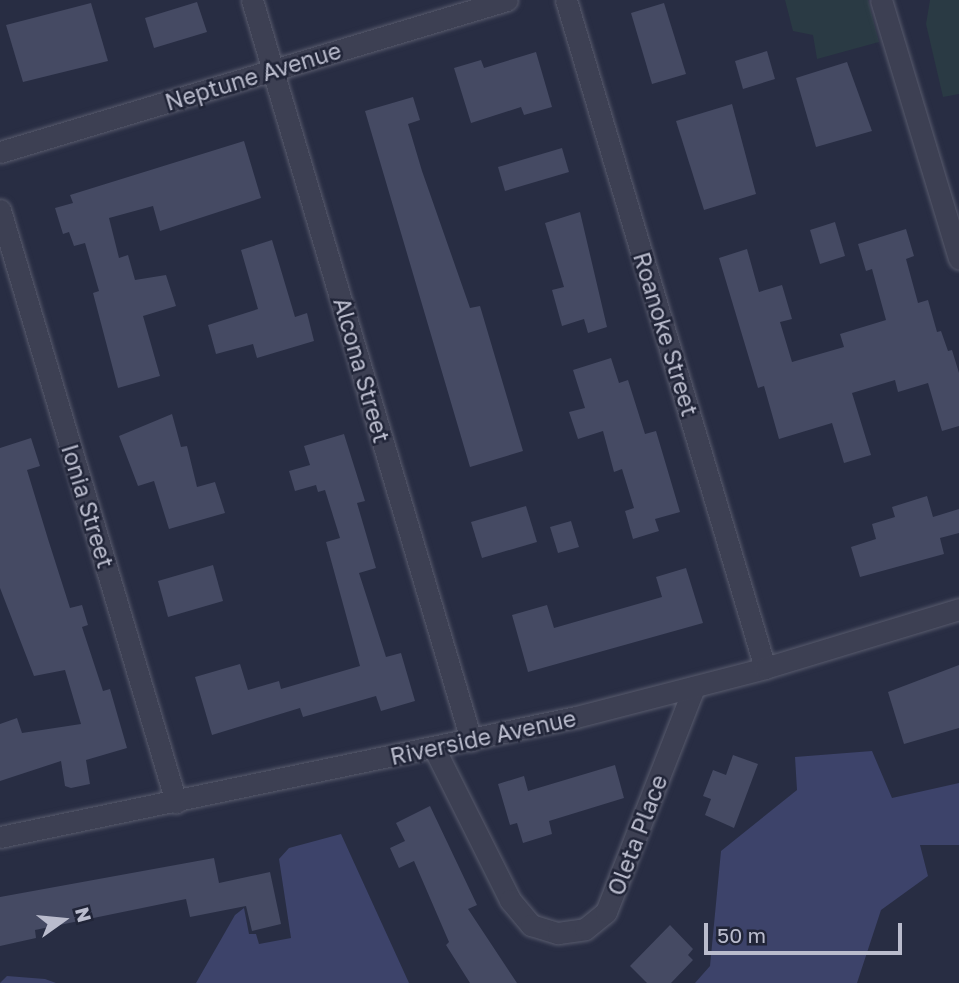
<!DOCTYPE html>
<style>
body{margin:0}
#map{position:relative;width:959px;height:983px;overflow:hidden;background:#282d43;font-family:"Golos Text",sans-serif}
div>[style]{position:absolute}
.green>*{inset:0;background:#2a3a44}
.water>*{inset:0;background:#3d436a}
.building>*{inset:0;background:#454a63}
.roads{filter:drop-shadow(0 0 2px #585b6d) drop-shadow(0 0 2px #585b6d)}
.street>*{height:21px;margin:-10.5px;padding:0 10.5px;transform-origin:10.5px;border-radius:10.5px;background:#3d4053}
span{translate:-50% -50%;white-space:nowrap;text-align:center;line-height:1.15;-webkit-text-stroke:5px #212538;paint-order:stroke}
.street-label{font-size:23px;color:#babccd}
.north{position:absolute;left:28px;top:885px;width:70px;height:70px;-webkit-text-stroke:5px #212538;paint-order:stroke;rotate:75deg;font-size:19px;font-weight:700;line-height:28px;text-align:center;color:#babccd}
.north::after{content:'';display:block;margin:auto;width:24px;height:32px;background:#babccd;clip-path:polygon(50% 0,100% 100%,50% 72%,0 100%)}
.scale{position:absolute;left:704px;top:923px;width:198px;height:32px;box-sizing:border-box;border:4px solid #babccd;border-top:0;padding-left:9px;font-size:21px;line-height:24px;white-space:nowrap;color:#babccd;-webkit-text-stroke:5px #212538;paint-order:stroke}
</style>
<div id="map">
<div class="green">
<i style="clip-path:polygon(785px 0,868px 0,879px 42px,817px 59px,813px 35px,793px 31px)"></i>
<i style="clip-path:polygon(930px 0,959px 0,959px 94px,943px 97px,926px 24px)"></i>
</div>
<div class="water">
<i style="clip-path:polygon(872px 751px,892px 798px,959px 783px,959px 845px,920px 845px,928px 876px,881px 910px,857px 983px,695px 983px,710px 966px,721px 851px,797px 790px,795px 757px)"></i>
<i style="clip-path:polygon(341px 834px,409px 983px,196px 983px,235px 915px,244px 908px,249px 934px,256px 934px,259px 944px,291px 938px,279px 859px,289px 848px)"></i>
<i style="clip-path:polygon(7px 976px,45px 979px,56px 983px,0 983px)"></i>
</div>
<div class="building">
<i style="clip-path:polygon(197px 2px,207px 32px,154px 48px,145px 18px)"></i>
<i style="clip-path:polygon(91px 3px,108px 61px,23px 82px,6px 25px)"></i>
<i style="clip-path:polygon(664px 3px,686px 74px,652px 84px,631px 13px)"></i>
<i style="clip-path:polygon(767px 51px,775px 79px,743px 89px,735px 61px)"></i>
<i style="clip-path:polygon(536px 52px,552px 107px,524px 115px,521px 107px,471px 123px,454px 68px,481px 60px,484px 68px)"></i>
<i style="clip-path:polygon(847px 62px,872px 131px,816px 147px,796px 78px)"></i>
<i style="clip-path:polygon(413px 97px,420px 120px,408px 124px,422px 171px,470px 308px,480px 306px,523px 451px,470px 467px,365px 111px)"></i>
<i style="clip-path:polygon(732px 104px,756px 194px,704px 210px,676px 121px)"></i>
<i style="clip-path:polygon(244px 141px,261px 198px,160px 231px,153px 206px,109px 218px,119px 258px,128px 255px,135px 280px,166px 275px,176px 306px,143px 316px,160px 376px,118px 388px,93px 293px,99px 291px,85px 243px,74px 246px,69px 232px,63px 234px,55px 208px,73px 203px,70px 195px)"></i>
<i style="clip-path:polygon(562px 148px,569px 172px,505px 191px,498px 167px)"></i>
<i style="clip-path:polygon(580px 212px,607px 327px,588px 333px,584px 319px,562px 326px,552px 290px,564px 287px,545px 223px)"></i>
<i style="clip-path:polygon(835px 222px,845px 256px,820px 264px,810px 230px)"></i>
<i style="clip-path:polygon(906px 229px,914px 256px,906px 259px,918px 303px,928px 300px,937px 332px,941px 331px,948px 351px,952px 350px,959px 373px,959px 426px,942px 431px,928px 383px,898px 392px,895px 380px,852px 393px,871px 455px,844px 463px,832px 423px,779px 439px,764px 386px,758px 388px,719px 258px,747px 249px,759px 292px,782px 285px,792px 319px,780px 322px,792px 362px,844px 347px,840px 334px,886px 320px,872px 269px,866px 271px,858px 244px)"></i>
<i style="clip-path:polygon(272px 240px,295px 317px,307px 313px,314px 341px,257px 358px,253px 344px,216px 354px,208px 325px,258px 309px,241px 250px)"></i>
<i style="clip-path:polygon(611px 358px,619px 383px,628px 380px,645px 434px,656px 431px,680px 512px,655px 519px,659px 531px,633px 539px,625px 511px,634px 508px,622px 469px,614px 472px,603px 431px,578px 439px,569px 412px,585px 408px,573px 370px)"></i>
<i style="clip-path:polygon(172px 414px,181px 447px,187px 446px,197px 487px,215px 482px,225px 513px,169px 529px,154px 481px,138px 486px,119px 436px)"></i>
<i style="clip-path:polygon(344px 434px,365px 501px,357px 503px,376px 568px,359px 573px,386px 657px,401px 653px,415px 701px,381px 711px,376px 696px,303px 717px,300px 708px,212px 735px,195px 677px,240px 664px,248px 690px,279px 681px,281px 689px,360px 666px,326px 542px,340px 538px,325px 490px,318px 492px,316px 485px,295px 491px,289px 471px,310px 465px,304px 446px)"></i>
<i style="clip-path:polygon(31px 438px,40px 466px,27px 470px,48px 539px,70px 608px,82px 605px,88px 625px,82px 627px,103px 691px,110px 689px,127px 748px,86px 760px,90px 784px,71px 788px,65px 786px,61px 761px,0 781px,0 724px,17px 718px,22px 733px,81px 724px,65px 670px,34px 676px,0 588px,0 448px)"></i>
<i style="clip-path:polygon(927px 496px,933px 517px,959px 509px,959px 533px,940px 538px,944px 554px,860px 577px,851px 547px,876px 539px,872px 524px,895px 517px,892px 507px)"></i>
<i style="clip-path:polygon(526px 506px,537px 542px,482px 558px,471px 522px)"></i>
<i style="clip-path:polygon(571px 521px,579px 547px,558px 553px,550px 527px)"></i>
<i style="clip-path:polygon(213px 565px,223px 601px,168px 617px,158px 581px)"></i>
<i style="clip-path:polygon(686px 568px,703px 623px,528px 672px,512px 615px,547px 605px,554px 628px,662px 597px,656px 577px)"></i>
<i style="clip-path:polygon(959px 665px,959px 728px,904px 744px,888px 692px)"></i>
<i style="clip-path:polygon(733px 755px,758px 764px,734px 828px,705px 815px,711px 799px,703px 796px,713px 770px,726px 775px)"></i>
<i style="clip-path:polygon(615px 765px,624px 798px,549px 821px,552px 834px,523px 843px,517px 823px,510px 825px,498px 784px,524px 776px,528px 791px)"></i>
<i style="clip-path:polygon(430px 806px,477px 905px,468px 909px,517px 983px,470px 983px,446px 945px,449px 942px,414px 861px,399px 868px,390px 848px,405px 841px,396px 823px)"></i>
<i style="clip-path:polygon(214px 858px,219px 883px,270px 872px,281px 924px,252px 931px,246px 906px,190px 917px,186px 899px,35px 930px,36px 938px,0 946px,0 897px)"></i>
<i style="clip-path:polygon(670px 925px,693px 949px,688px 955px,693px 960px,671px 983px,647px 983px,630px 966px)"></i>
</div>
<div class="roads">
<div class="street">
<i style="left:252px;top:0;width:772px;rotate:73.51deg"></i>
<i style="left:566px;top:0;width:697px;rotate:73.41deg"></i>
<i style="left:881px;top:0;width:270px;rotate:73.2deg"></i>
<i style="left:0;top:152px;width:529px;rotate:-16.69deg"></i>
<i style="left:0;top:210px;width:618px;rotate:73.44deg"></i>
<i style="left:434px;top:748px;width:170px;rotate:63.4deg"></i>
<i style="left:510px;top:900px;width:33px;rotate:50deg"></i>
<i style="left:531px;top:925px;width:28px;rotate:17deg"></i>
<i style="left:558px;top:933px;width:27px;rotate:-8deg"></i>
<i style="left:585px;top:929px;width:27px;rotate:-39deg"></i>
<i style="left:606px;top:912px;width:242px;rotate:-68.6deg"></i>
<i style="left:0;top:837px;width:588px;rotate:-11.77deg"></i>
<i style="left:576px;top:717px;width:195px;rotate:-14.5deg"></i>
<i style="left:765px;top:668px;width:203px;rotate:-16.9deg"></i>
</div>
</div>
<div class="street-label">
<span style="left:253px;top:76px;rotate:-17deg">Neptune Avenue</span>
<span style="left:666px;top:334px;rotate:73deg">Roanoke Street</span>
<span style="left:362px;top:370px;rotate:74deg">Alcona Street</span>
<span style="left:88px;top:506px;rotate:73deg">Ionia Street</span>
<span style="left:483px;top:737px;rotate:-12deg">Riverside Avenue</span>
<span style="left:637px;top:835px;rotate:-69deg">Oleta Place</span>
</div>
<div class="north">N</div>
<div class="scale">50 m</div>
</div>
